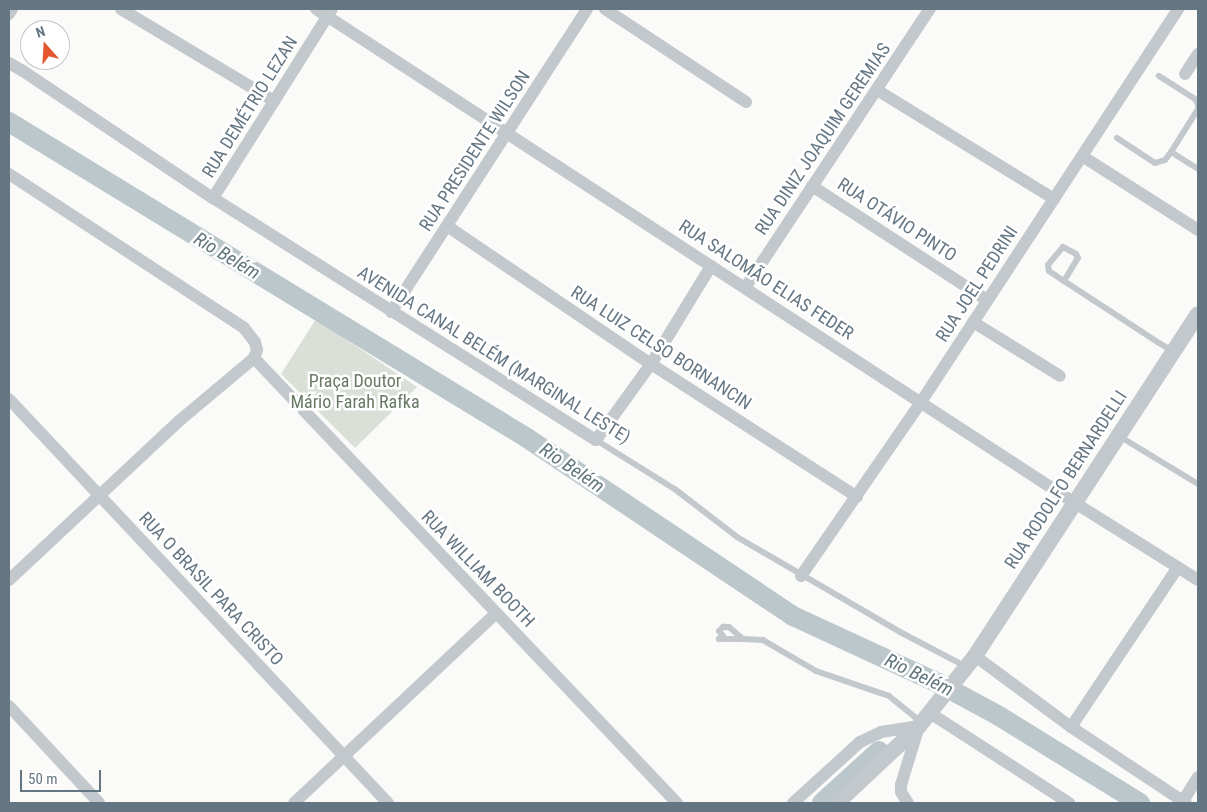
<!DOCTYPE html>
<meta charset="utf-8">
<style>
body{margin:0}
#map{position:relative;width:1207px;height:812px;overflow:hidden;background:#fafaf8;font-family:"Roboto Condensed",sans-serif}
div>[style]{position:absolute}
.green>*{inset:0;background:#dadfd7}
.river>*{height:20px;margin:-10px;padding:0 10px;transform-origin:10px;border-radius:10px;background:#bbc7cb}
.service>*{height:6px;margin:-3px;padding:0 3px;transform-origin:3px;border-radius:3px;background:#c3c8cc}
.minor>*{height:12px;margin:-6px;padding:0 6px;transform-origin:6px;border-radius:6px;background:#c3c8cc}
.tertiary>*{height:16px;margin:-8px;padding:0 8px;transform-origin:8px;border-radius:8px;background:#c3c8cc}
span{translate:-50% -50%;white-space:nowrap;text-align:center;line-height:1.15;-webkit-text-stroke:5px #fff;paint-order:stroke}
.street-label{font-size:18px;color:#657683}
.park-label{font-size:18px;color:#687a64}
.water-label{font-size:19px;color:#60757c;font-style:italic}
.frame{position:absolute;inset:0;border:10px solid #657683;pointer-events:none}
.north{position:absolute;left:20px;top:20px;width:50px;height:50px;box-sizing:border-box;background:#fff;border:1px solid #c1c8cd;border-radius:50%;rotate:341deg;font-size:14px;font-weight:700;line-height:20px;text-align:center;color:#657683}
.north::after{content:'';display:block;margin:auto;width:18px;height:22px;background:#e4572e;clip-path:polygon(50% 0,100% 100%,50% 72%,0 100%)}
.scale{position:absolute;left:20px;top:770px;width:81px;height:22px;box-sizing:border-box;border:2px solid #657683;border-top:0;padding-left:6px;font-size:15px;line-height:18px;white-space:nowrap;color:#657683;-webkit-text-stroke:4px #fff;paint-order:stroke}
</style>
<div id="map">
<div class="green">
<i style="clip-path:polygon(316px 319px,417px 387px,355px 448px,281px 374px)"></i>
</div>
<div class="river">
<i style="left:9px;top:122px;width:607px;rotate:31.38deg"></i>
<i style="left:527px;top:438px;width:320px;rotate:33.8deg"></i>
<i style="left:793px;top:616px;width:160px;rotate:24.8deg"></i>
<i style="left:938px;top:683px;width:69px;rotate:28.4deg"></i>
<i style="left:999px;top:716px;width:166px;rotate:31.7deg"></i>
<i style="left:822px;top:803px;width:77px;rotate:-42.4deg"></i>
</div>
<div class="service">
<i style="left:1117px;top:138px;width:45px;rotate:33.3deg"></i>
<i style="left:1155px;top:163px;width:10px;rotate:-17deg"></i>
<i style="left:1165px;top:160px;width:10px;rotate:-53deg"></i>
<i style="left:1171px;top:152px;width:51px;rotate:-57.9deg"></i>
<i style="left:1198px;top:109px;width:5px;rotate:-90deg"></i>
<i style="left:1198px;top:104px;width:6px;rotate:-121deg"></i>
<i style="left:1195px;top:99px;width:43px;rotate:-147.4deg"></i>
<i style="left:1171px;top:152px;width:32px;rotate:32deg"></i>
<i style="left:1064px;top:281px;width:27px;rotate:-59deg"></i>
<i style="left:1078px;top:258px;width:4px;rotate:-117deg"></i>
<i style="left:1076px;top:254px;width:15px;rotate:-152deg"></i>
<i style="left:1063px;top:247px;width:23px;rotate:130deg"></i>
<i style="left:1048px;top:265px;width:6px;rotate:81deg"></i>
<i style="left:1049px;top:271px;width:18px;rotate:34deg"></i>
<i style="left:1064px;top:281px;width:113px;rotate:33.1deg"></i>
<i style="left:1159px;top:343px;width:16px;rotate:30deg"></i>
<i style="left:1119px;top:436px;width:92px;rotate:31.3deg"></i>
<i style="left:596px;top:440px;width:94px;rotate:32deg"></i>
<i style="left:676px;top:490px;width:77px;rotate:37.6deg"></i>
<i style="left:737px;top:537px;width:189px;rotate:30.2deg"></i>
<i style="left:900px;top:632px;width:73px;rotate:27.6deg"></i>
<i style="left:743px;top:639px;width:24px;rotate:180deg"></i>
<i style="left:719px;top:639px;width:5px;rotate:-37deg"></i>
<i style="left:723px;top:636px;width:6px;rotate:-129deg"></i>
<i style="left:719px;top:631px;width:6px;rotate:-45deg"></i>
<i style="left:723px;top:627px;width:6px"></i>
<i style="left:729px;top:627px;width:18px;rotate:41deg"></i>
<i style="left:743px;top:639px;width:20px;rotate:3deg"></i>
<i style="left:763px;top:640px;width:61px;rotate:30.3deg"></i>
<i style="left:816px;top:671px;width:77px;rotate:18.9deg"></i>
<i style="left:889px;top:696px;width:41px;rotate:39.1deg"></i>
</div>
<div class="minor">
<i style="left:121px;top:9px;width:179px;rotate:31deg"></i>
<i style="left:316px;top:9px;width:906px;rotate:33.06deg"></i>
<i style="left:1075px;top:503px;width:145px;rotate:32deg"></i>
<i style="left:605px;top:9px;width:169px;rotate:33.4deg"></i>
<i style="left:9px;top:14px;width:6px;rotate:-59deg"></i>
<i style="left:9px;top:63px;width:16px;rotate:30deg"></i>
<i style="left:23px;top:71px;width:229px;rotate:33.8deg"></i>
<i style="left:213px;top:198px;width:453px;rotate:32.3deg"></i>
<i style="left:596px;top:440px;width:94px;rotate:-54.1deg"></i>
<i style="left:651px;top:364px;width:115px;rotate:-58.5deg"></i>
<i style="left:1185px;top:74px;width:24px;rotate:-57deg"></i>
<i style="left:877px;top:90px;width:208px;rotate:31.6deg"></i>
<i style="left:1082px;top:156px;width:138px;rotate:32.5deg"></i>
<i style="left:9px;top:174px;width:281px;rotate:33.2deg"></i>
<i style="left:244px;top:328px;width:18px;rotate:52deg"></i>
<i style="left:255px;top:342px;width:8px;rotate:76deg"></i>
<i style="left:257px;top:350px;width:9px;rotate:111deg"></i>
<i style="left:812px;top:186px;width:209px;rotate:33.1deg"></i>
<i style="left:213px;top:198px;width:223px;rotate:-57.8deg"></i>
<i style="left:447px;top:226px;width:246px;rotate:34.1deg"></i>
<i style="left:651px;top:364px;width:245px;rotate:32.8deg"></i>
<i style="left:745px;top:288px;width:335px;rotate:-56.5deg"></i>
<i style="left:391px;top:312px;width:361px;rotate:-57.1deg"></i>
<i style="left:973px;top:322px;width:102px;rotate:31.8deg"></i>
<i style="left:254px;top:358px;width:614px;rotate:46.45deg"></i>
<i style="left:9px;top:399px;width:554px;rotate:46.83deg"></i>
<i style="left:801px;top:576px;width:211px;rotate:-55.4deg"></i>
<i style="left:921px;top:402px;width:470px;rotate:-56.8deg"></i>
<i style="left:9px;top:580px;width:233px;rotate:-43.1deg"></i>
<i style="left:179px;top:421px;width:98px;rotate:-40deg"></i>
<i style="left:975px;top:656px;width:119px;rotate:36.5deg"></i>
<i style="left:1071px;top:727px;width:138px;rotate:33.5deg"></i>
<i style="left:9px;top:706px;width:132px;rotate:47.1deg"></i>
<i style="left:930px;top:713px;width:166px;rotate:32.9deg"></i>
<i style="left:1071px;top:727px;width:192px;rotate:-56.2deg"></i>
<i style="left:1183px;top:801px;width:28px;rotate:-58deg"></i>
<i style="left:294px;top:803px;width:277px;rotate:-43.2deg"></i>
<i style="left:793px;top:803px;width:91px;rotate:-42.3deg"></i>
<i style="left:860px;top:742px;width:23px;rotate:-25deg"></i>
<i style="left:881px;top:732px;width:38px;rotate:-9deg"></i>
<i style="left:919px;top:726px;width:62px;rotate:107deg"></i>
<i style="left:901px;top:785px;width:7px;rotate:90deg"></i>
<i style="left:901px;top:792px;width:13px;rotate:58deg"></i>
</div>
<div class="tertiary">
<i style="left:837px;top:803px;width:112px;rotate:-43.2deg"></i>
<i style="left:919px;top:726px;width:90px;rotate:-51.3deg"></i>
<i style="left:975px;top:656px;width:408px;rotate:-56.9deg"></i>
</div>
<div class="street-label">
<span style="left:250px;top:107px;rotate:-58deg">RUA DEMÉTRIO LEZAN</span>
<span style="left:823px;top:139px;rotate:-56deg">RUA DINIZ JOAQUIM GEREMIAS</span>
<span style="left:475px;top:151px;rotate:-57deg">RUA PRESIDENTE WILSON</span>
<span style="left:897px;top:220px;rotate:33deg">RUA OTÁVIO PINTO</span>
<span style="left:766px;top:280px;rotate:33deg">RUA SALOMÃO ELIAS FEDER</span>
<span style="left:977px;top:284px;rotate:-57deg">RUA JOEL PEDRINI</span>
<span style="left:661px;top:348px;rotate:33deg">RUA LUIZ CELSO BORNANCIN</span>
<span style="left:494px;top:355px;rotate:32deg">AVENIDA CANAL BELÉM (MARGINAL LESTE)</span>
<span style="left:1066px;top:480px;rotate:-57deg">RUA RODOLFO BERNARDELLI</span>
<span style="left:478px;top:569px;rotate:46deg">RUA WILLIAM BOOTH</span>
<span style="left:211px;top:589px;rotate:47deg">RUA O BRASIL PARA CRISTO</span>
</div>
<div class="park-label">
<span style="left:355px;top:392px">Praça Doutor<br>Mário Farah Rafka</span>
</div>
<div class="water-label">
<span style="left:227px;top:256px;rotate:31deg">Rio Belém</span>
<span style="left:572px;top:468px;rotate:34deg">Rio Belém</span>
<span style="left:919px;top:675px;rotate:26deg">Rio Belém</span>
</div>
<div class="frame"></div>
<div class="north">N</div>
<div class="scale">50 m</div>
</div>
